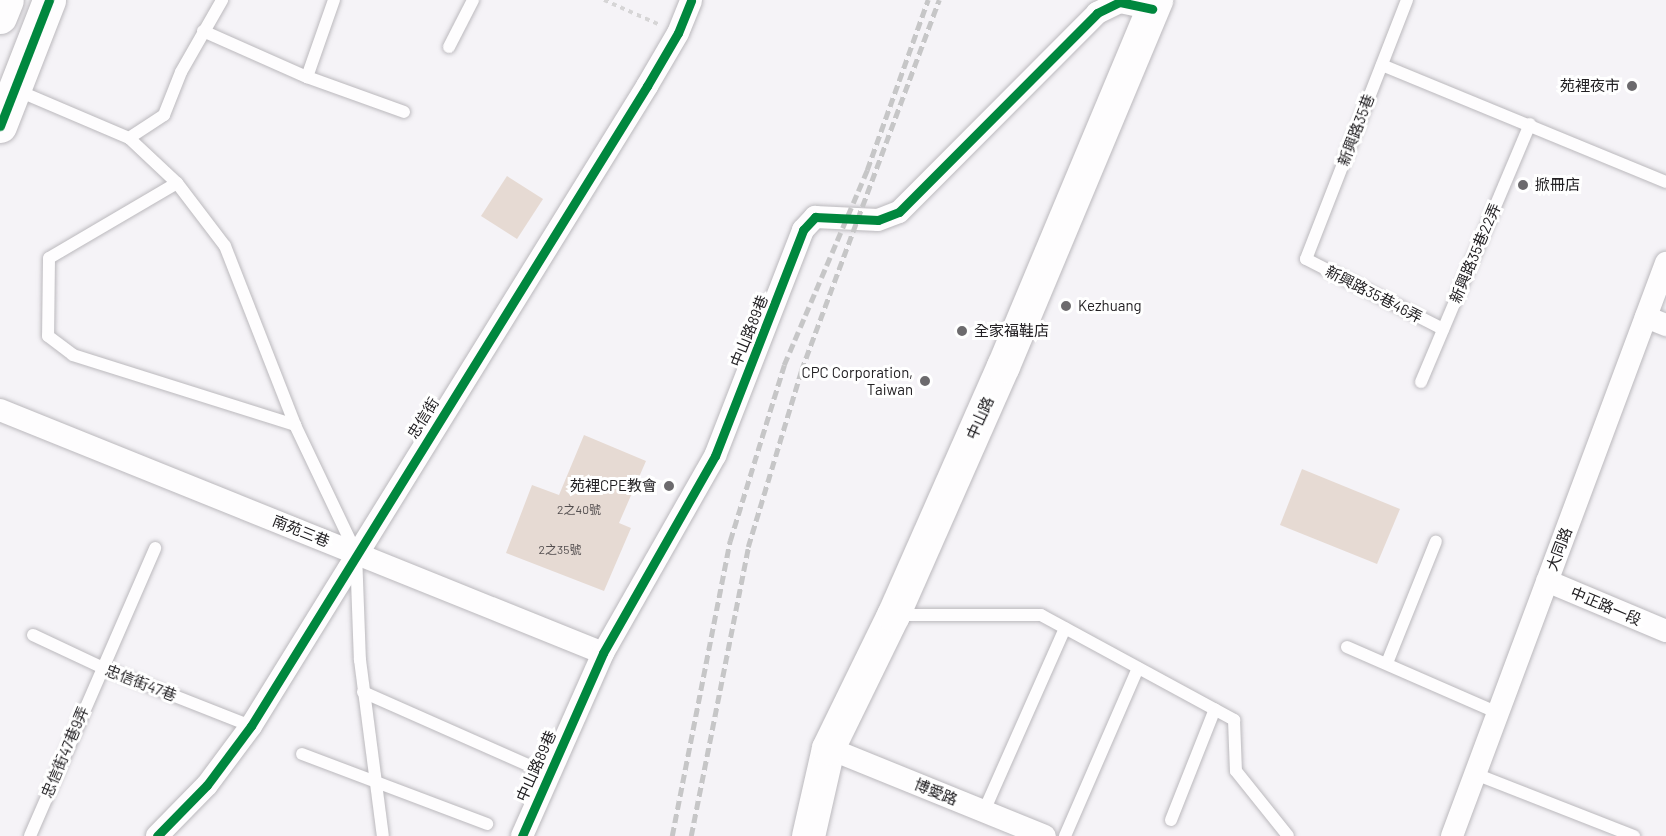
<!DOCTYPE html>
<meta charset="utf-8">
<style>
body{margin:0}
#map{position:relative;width:1666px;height:836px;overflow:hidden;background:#f5f3f7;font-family:Barlow,"Noto Sans TC",sans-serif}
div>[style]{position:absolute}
.building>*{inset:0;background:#e6dad3}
.path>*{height:4px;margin-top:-2px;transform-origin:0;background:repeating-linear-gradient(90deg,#d6d5d6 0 4.5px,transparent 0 9px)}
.roads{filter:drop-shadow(0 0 2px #bbb9bd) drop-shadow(0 0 2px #bbb9bd)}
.lane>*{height:12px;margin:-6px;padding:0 6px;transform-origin:6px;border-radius:6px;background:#fefdfe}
.street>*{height:22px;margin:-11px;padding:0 11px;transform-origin:11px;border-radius:11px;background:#fefdfe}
.secondary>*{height:33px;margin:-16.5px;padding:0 16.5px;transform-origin:16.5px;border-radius:16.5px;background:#fefdfe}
.primary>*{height:33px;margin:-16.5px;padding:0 16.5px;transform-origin:16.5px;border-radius:16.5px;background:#fefdfe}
.rail>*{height:4.5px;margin-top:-2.25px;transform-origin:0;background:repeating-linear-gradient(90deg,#c6c6c7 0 9px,transparent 0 13.5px)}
.cycleway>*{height:9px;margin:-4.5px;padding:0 4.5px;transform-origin:4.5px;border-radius:4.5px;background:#00873e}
.dots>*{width:16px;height:16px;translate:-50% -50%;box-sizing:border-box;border:3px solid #fff;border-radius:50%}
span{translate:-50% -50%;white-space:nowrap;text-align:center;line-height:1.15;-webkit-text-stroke:6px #fff;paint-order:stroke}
.number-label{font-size:12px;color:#534e4f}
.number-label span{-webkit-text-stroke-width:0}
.poi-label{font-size:15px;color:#222023}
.right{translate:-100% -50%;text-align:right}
.left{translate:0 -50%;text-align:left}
.street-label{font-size:15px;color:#222023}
</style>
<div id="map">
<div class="building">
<i style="clip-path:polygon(507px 176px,543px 199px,517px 239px,481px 216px)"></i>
<i style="clip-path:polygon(584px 435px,646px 461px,619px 523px,631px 528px,604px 591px,506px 553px,532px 485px,559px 495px)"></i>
<i style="clip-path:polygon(1302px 469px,1400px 509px,1377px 564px,1280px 525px)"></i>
</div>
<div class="path">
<i style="left:604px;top:0;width:59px;rotate:24deg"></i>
</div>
<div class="roads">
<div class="lane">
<i style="left:1407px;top:0;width:278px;rotate:111.3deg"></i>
<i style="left:1306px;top:259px;width:154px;rotate:27.1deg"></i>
<i style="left:203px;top:31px;width:114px;rotate:23.9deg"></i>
<i style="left:307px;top:77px;width:103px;rotate:19.8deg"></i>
<i style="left:449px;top:47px;width:53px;rotate:-62.9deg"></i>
<i style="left:1382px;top:65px;width:307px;rotate:22.4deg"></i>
<i style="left:307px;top:77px;width:82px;rotate:-70.7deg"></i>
<i style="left:14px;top:89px;width:125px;rotate:23.1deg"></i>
<i style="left:129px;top:138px;width:66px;rotate:43.2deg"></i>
<i style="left:177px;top:183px;width:79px;rotate:52.7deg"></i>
<i style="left:225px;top:246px;width:192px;rotate:68.6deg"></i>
<i style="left:295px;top:425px;width:142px;rotate:64.5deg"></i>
<i style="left:356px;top:553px;width:107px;rotate:87.9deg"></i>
<i style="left:360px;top:660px;width:177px;rotate:82.6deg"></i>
<i style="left:129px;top:138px;width:42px;rotate:-33.3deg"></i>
<i style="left:164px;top:115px;width:46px;rotate:-68.4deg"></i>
<i style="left:181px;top:72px;width:83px;rotate:-60.3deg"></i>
<i style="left:177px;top:183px;width:148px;rotate:149.6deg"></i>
<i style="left:49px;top:258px;width:78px;rotate:90.7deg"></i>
<i style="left:48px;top:336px;width:31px;rotate:37deg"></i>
<i style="left:73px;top:355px;width:233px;rotate:17.5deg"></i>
<i style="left:1421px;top:382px;width:280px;rotate:-67.1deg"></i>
<i style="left:897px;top:615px;width:144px"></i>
<i style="left:1041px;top:615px;width:220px;rotate:28.5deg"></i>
<i style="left:1234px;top:720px;width:51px;rotate:87.8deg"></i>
<i style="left:1236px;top:771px;width:83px;rotate:51.3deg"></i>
<i style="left:33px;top:635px;width:75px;rotate:25.2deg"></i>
<i style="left:101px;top:667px;width:161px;rotate:21.5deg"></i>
<i style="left:1347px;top:647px;width:163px;rotate:23.6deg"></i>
<i style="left:1387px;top:663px;width:131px;rotate:-68.1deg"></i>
<i style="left:363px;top:692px;width:202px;rotate:23.9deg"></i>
<i style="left:302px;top:754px;width:198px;rotate:20.7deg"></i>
<i style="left:1473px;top:773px;width:173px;rotate:21.4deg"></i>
<i style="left:984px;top:811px;width:200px;rotate:-66.1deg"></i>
<i style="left:1171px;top:820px;width:119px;rotate:-68.4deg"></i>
<i style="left:30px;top:836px;width:314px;rotate:-66.5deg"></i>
<i style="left:1065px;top:836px;width:183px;rotate:-66.5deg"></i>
</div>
<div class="street">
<i style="left:1646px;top:317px;width:22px;rotate:22deg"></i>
<i style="left:0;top:410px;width:650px;rotate:21.95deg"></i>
<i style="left:1547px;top:581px;width:129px;rotate:22.8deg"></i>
<i style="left:828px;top:748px;width:234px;rotate:22.1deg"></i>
<i style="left:157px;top:836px;width:71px;rotate:-45.6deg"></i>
<i style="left:207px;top:785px;width:74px;rotate:-53.3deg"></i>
<i style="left:251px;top:726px;width:753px;rotate:-58.25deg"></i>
<i style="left:647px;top:86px;width:61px;rotate:-59.7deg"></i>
<i style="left:678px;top:33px;width:35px;rotate:-68deg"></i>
<i style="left:522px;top:836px;width:200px;rotate:-66.1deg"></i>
<i style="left:603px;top:653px;width:227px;rotate:-60.4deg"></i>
<i style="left:715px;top:456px;width:243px;rotate:-68.7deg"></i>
<i style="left:803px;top:230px;width:18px;rotate:-47deg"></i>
<i style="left:815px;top:217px;width:63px;rotate:2.7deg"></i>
<i style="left:878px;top:220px;width:22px;rotate:-21deg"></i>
<i style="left:899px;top:212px;width:281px;rotate:-45.1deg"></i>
<i style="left:1097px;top:13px;width:25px;rotate:-26deg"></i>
<i style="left:1120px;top:2px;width:33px;rotate:12deg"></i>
<i style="left:1452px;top:836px;width:612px;rotate:-69.52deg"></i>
</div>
<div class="secondary">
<i style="left:808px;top:836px;width:90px;rotate:-77.2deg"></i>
<i style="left:828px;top:748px;width:148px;rotate:-64deg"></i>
<i style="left:893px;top:615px;width:272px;rotate:-66.2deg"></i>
<i style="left:1003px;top:366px;width:397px;rotate:-67.3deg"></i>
</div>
<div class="primary">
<i style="left:0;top:17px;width:18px;rotate:-68deg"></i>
<i style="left:0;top:126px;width:135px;rotate:-68.7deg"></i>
</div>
</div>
<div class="rail">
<i style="left:672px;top:836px;width:301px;rotate:-78.9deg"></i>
<i style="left:730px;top:541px;width:184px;rotate:-72.9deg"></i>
<i style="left:784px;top:365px;width:212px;rotate:-66.9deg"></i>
<i style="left:867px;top:170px;width:181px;rotate:-70.3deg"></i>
<i style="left:691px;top:836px;width:295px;rotate:-78.8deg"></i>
<i style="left:748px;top:547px;width:184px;rotate:-73.2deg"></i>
<i style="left:801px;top:371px;width:396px;rotate:-69.6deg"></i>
</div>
<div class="cycleway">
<i style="left:0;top:126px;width:135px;rotate:-68.7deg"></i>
<i style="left:157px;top:836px;width:71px;rotate:-45.6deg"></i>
<i style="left:207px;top:785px;width:74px;rotate:-53.3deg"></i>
<i style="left:251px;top:726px;width:753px;rotate:-58.25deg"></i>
<i style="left:647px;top:86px;width:61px;rotate:-59.7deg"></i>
<i style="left:678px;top:33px;width:35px;rotate:-68deg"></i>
<i style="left:522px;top:836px;width:200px;rotate:-66.1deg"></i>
<i style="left:603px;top:653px;width:227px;rotate:-60.4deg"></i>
<i style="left:715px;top:456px;width:243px;rotate:-68.7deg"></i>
<i style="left:803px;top:230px;width:18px;rotate:-47deg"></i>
<i style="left:815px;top:217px;width:63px;rotate:2.7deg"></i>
<i style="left:878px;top:220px;width:22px;rotate:-21deg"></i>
<i style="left:899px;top:212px;width:281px;rotate:-45.1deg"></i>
<i style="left:1097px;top:13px;width:25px;rotate:-26deg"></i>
<i style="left:1120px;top:2px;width:33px;rotate:12deg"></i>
</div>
<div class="dots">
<i style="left:1632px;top:86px;background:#6c6a6d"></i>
<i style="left:1523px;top:185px;background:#6c6a6d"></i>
<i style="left:1066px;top:306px;background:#6c6a6d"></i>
<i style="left:962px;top:331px;background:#6c6a6d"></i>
<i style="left:925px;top:381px;background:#6c6a6d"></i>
<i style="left:669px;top:486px;background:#6c6a6d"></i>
</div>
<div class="number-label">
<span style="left:579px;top:510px">2之40號</span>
<span style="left:560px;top:550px">2之35號</span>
</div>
<div class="poi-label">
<span class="right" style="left:1620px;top:86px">苑裡夜市</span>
<span class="left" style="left:1535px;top:185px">掀冊店</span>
<span class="left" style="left:1078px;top:306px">Kezhuang</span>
<span class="left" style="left:974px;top:331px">全家福鞋店</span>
<span class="right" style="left:913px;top:381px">CPC Corporation,<br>Taiwan</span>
<span class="right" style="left:657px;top:486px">苑裡CPE教會</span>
</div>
<div class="street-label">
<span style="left:1356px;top:130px;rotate:-69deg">新興路35巷</span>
<span style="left:1475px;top:253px;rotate:-67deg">新興路35巷22弄</span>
<span style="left:1374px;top:294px;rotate:27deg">新興路35巷46弄</span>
<span style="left:749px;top:331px;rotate:-68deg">中山路89巷</span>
<span style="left:423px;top:418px;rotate:-58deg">忠信街</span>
<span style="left:980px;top:418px;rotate:-66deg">中山路</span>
<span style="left:301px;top:531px;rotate:22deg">南苑三巷</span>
<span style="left:1559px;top:549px;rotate:-69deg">大同路</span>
<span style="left:1606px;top:606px;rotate:23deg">中正路一段</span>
<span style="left:141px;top:683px;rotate:21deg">忠信街47巷</span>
<span style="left:65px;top:752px;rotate:-67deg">忠信街47巷9弄</span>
<span style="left:536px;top:766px;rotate:-66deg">中山路89巷</span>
<span style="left:936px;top:792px;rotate:22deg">博愛路</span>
</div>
</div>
